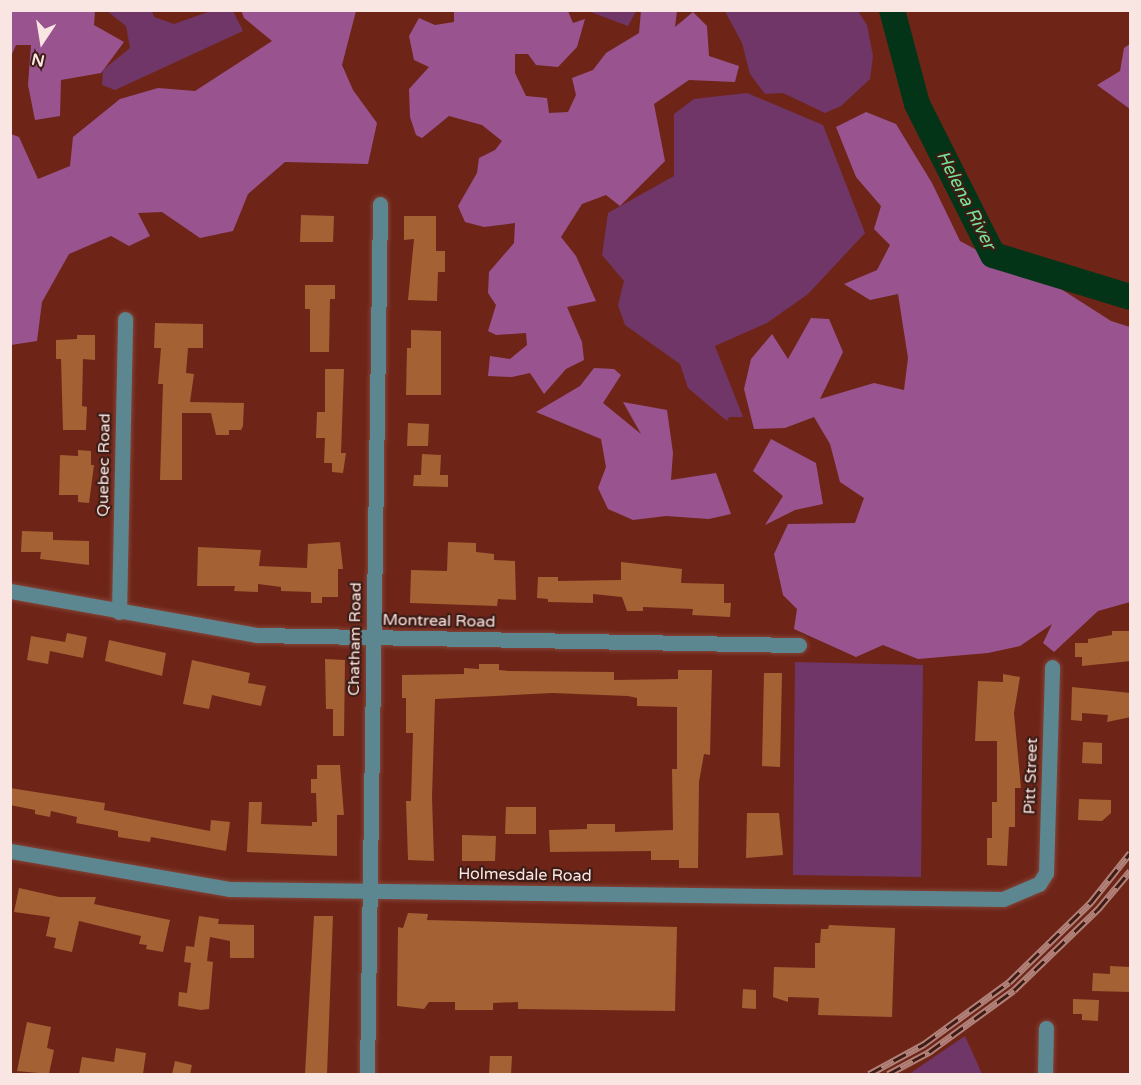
<!DOCTYPE html>
<style>
body{margin:0}
#map{position:relative;width:1141px;height:1085px;overflow:hidden;background:#6e2518;font-family:"Varela Round",sans-serif}
div>[style]{position:absolute}
.green>*{inset:0;background:#703668}
.forest>*{inset:0;background:#99548f}
.river>*{height:26px;margin:-13px;padding:0 13px;transform-origin:13px;border-radius:13px;background:#033417}
.building>*{inset:0;background:#a46134}
.roads{filter:drop-shadow(0 0 2px #844438) drop-shadow(0 0 2px #844438)}
.minor>*{height:15px;margin:-7.5px;padding:0 7.5px;transform-origin:7.5px;border-radius:7.5px;background:#5d8790}
.rail>*{height:7px;margin-top:-3.5px;transform-origin:0;background:repeating-linear-gradient(90deg,#3d1c16 0 14px,#b1827a 0 28px);box-sizing:border-box;border-block:2px solid #b1827a}
span{translate:-50% -50%;white-space:nowrap;text-align:center;line-height:1.15;-webkit-text-stroke:4.5px #3d1c16;paint-order:stroke}
.street-label{font-size:16px;color:#f9e6e2}
.water-label{font-size:18px;color:#75e599;font-style:italic}
.frame{position:absolute;inset:0;border:12px solid #f9e6e2;pointer-events:none}
.north{position:absolute;left:12px;top:12px;width:60px;height:60px;-webkit-text-stroke:4px #3d1c16;paint-order:stroke;rotate:192deg;font-size:16px;font-weight:700;line-height:24px;text-align:center;color:#f9e6e2}
.north::after{content:'';display:block;margin:auto;width:21px;height:27px;background:#f9e6e2;clip-path:polygon(50% 0,100% 100%,50% 72%,0 100%)}
</style>
<div id="map">
<div class="green">
<i style="clip-path:polygon(107px 11px,152px 11px,154px 17px,174px 24px,211px 11px,233px 11px,243px 31px,115px 90px,102px 85px,103px 70px,130px 48px,126px 26px)"></i>
<i style="clip-path:polygon(588px 11px,636px 11px,628px 26px)"></i>
<i style="clip-path:polygon(725px 11px,858px 11px,867px 25px,873px 56px,870px 79px,841px 106px,825px 113px,783px 93px,765px 94px,750px 74px,742px 43px)"></i>
<i style="clip-path:polygon(747px 93px,823px 125px,865px 233px,808px 294px,767px 323px,715px 346px,743px 417px,729px 417px,727px 421px,688px 388px,680px 364px,625px 325px,618px 305px,624px 281px,602px 255px,608px 213px,674px 176px,674px 114px,694px 99px)"></i>
<i style="clip-path:polygon(795px 662px,923px 665px,921px 877px,793px 875px)"></i>
<i style="clip-path:polygon(965px 1036px,982px 1074px,909px 1074px)"></i>
</div>
<div class="forest">
<i style="clip-path:polygon(241px 10px,356px 11px,342px 65px,353px 90px,377px 123px,368px 164px,285px 162px,248px 194px,233px 231px,200px 238px,162px 212px,138px 213px,150px 236px,129px 246px,111px 236px,69px 254px,42px 302px,37px 341px,11px 345px,11px 134px,19px 137px,38px 179px,70px 166px,73px 137px,120px 99px,158px 88px,195px 91px,272px 41px,244px 18px)"></i>
<i style="clip-path:polygon(95px 11px,94px 25px,124px 42px,101px 73px,61px 80px,60px 116px,35px 120px,28px 85px,31px 45px,16px 45px,11px 56px,11px 12px)"></i>
<i style="clip-path:polygon(454px 11px,568px 11px,573px 23px,585px 19px,577px 47px,558px 67px,536px 65px,528px 54px,515px 54px,515px 73px,526px 96px,547px 98px,549px 113px,568px 112px,576px 95px,572px 78px,593px 70px,606px 53px,639px 33px,641px 11px,677px 11px,675px 27px,693px 12px,707px 26px,709px 56px,739px 66px,735px 82px,689px 80px,654px 104px,665px 161px,620px 206px,606px 195px,582px 204px,561px 237px,576px 256px,596px 301px,567px 307px,582px 342px,584px 360px,566px 369px,544px 394px,530px 373px,512px 377px,488px 376px,490px 356px,510px 359px,527px 345px,526px 333px,496px 335px,488px 331px,496px 305px,488px 293px,489px 272px,514px 243px,515px 223px,484px 227px,465px 222px,458px 206px,477px 173px,479px 158px,495px 150px,502px 141px,482px 125px,449px 116px,422px 138px,416px 135px,410px 117px,409px 89px,429px 67px,414px 60px,409px 36px,419px 18px,435px 25px,454px 22px)"></i>
<i style="clip-path:polygon(1130px 44px,1130px 109px,1097px 85px,1120px 71px,1124px 48px)"></i>
<i style="clip-path:polygon(866px 112px,896px 124px,932px 183px,960px 241px,1030px 279px,1061px 289px,1111px 321px,1130px 327px,1130px 602px,1098px 611px,1054px 652px,1043px 643px,1052px 624px,1020px 646px,988px 653px,918px 659px,883px 645px,856px 657px,794px 629px,797px 609px,783px 595px,774px 554px,788px 524px,855px 523px,864px 498px,840px 482px,830px 444px,814px 417px,785px 428px,754px 429px,744px 389px,751px 359px,772px 334px,788px 359px,811px 318px,829px 319px,843px 352px,820px 399px,874px 383px,904px 390px,908px 358px,898px 294px,870px 300px,844px 284px,877px 270px,890px 245px,874px 229px,881px 206px,856px 177px,836px 127px)"></i>
<i style="clip-path:polygon(594px 368px,614px 369px,621px 375px,603px 403px,641px 434px,623px 402px,667px 410px,673px 453px,671px 480px,716px 473px,731px 514px,709px 519px,666px 516px,633px 520px,608px 509px,598px 488px,606px 467px,601px 439px,536px 412px,580px 386px)"></i>
<i style="clip-path:polygon(771px 439px,816px 463px,823px 504px,795px 510px,765px 525px,783px 496px,753px 471px)"></i>
</div>
<div class="river">
<i style="left:892px;top:10px;width:97px;rotate:75.1deg"></i>
<i style="left:917px;top:104px;width:169px;rotate:63.3deg"></i>
<i style="left:993px;top:255px;width:143px;rotate:17deg"></i>
</div>
<div class="building">
<i style="clip-path:polygon(301px 215px,334px 216px,333px 242px,300px 242px)"></i>
<i style="clip-path:polygon(404px 216px,436px 216px,436px 251px,445px 251px,445px 272px,438px 272px,437px 301px,408px 300px,414px 239px,404px 240px)"></i>
<i style="clip-path:polygon(305px 285px,335px 285px,335px 299px,330px 299px,329px 352px,310px 352px,310px 309px,305px 309px)"></i>
<i style="clip-path:polygon(155px 323px,203px 324px,203px 348px,188px 348px,186px 373px,194px 374px,190px 402px,244px 403px,243px 426px,241px 430px,229px 430px,229px 435px,216px 435px,211px 413px,182px 413px,182px 480px,160px 480px,163px 384px,158px 384px,161px 348px,154px 348px)"></i>
<i style="clip-path:polygon(411px 330px,441px 331px,441px 395px,406px 395px,407px 348px,411px 348px)"></i>
<i style="clip-path:polygon(77px 335px,95px 335px,95px 360px,83px 359px,82px 406px,87px 407px,86px 430px,63px 430px,61px 359px,56px 359px,56px 340px,77px 339px)"></i>
<i style="clip-path:polygon(325px 369px,344px 369px,341px 453px,346px 453px,343px 473px,332px 472px,332px 463px,324px 463px,325px 438px,316px 438px,317px 412px,325px 412px)"></i>
<i style="clip-path:polygon(408px 423px,429px 424px,428px 446px,407px 446px)"></i>
<i style="clip-path:polygon(78px 450px,91px 451px,91px 465px,94px 465px,89px 503px,78px 502px,78px 495px,59px 495px,60px 455px,78px 456px)"></i>
<i style="clip-path:polygon(422px 454px,441px 455px,440px 475px,448px 475px,448px 487px,413px 486px,414px 475px,421px 475px)"></i>
<i style="clip-path:polygon(22px 531px,53px 532px,53px 540px,89px 541px,89px 565px,40px 559px,41px 552px,21px 552px)"></i>
<i style="clip-path:polygon(340px 542px,343px 569px,338px 569px,338px 597px,322px 597px,322px 603px,311px 603px,311px 592px,281px 591px,281px 587px,258px 584px,258px 592px,234px 591px,235px 586px,197px 586px,198px 547px,261px 550px,259px 566px,307px 568px,308px 544px)"></i>
<i style="clip-path:polygon(448px 542px,476px 543px,476px 552px,494px 554px,494px 560px,515px 561px,516px 600px,498px 599px,497px 606px,410px 603px,411px 570px,447px 571px)"></i>
<i style="clip-path:polygon(621px 562px,682px 569px,681px 583px,724px 584px,724px 603px,731px 603px,730px 617px,692px 615px,693px 609px,643px 607px,643px 611px,627px 611px,622px 597px,593px 594px,593px 603px,548px 602px,548px 599px,537px 598px,538px 577px,558px 577px,558px 581px,621px 580px)"></i>
<i style="clip-path:polygon(1112px 631px,1131px 631px,1131px 661px,1082px 666px,1082px 657px,1075px 657px,1075px 643px,1088px 643px,1088px 639px,1112px 635px)"></i>
<i style="clip-path:polygon(67px 633px,87px 637px,83px 658px,50px 651px,48px 664px,27px 660px,31px 636px,65px 642px)"></i>
<i style="clip-path:polygon(109px 640px,166px 653px,162px 676px,105px 661px)"></i>
<i style="clip-path:polygon(325px 659px,345px 660px,344px 736px,333px 736px,333px 709px,326px 709px)"></i>
<i style="clip-path:polygon(192px 660px,250px 673px,248px 683px,266px 686px,261px 706px,212px 695px,209px 709px,183px 704px)"></i>
<i style="clip-path:polygon(479px 664px,499px 664px,499px 670px,509px 671px,614px 672px,614px 680px,678px 679px,678px 670px,712px 670px,710px 755px,704px 754px,699px 782px,698px 868px,679px 868px,679px 860px,651px 860px,651px 851px,550px 852px,549px 830px,587px 829px,587px 824px,615px 824px,615px 832px,673px 830px,672px 769px,677px 769px,677px 707px,637px 706px,637px 698px,628px 696px,552px 693px,435px 699px,432px 797px,434px 861px,408px 860px,406px 801px,411px 801px,413px 733px,406px 733px,406px 698px,402px 698px,402px 675px,464px 674px,464px 668px,479px 669px)"></i>
<i style="clip-path:polygon(764px 673px,782px 673px,780px 767px,762px 766px)"></i>
<i style="clip-path:polygon(1003px 674px,1020px 677px,1014px 713px,1021px 788px,1015px 788px,1015px 827px,1009px 827px,1007px 866px,987px 865px,987px 838px,992px 838px,992px 802px,997px 802px,997px 741px,975px 741px,978px 681px,1003px 682px)"></i>
<i style="clip-path:polygon(1072px 687px,1131px 693px,1131px 717px,1107px 722px,1108px 715px,1082px 713px,1082px 721px,1071px 720px)"></i>
<i style="clip-path:polygon(1083px 742px,1102px 743px,1102px 764px,1082px 763px)"></i>
<i style="clip-path:polygon(317px 765px,340px 765px,344px 815px,337px 815px,337px 856px,247px 852px,249px 802px,262px 802px,261px 824px,312px 826px,312px 822px,317px 822px,316px 793px,311px 793px,311px 779px,317px 779px)"></i>
<i style="clip-path:polygon(10px 788px,105px 803px,104px 810px,210px 831px,211px 820px,230px 822px,226px 851px,151px 837px,150px 842px,118px 837px,118px 831px,76px 823px,77px 817px,51px 811px,50px 817px,35px 814px,35px 810px,10px 805px)"></i>
<i style="clip-path:polygon(1079px 799px,1111px 800px,1111px 813px,1102px 821px,1078px 820px)"></i>
<i style="clip-path:polygon(506px 807px,536px 807px,536px 834px,505px 834px)"></i>
<i style="clip-path:polygon(747px 813px,779px 813px,783px 855px,746px 858px)"></i>
<i style="clip-path:polygon(462px 835px,496px 836px,495px 861px,462px 861px)"></i>
<i style="clip-path:polygon(19px 888px,59px 897px,96px 897px,94px 904px,170px 920px,163px 952px,146px 949px,147px 945px,139px 944px,141px 936px,79px 921px,72px 952px,54px 948px,56px 938px,46px 936px,50px 917px,14px 912px)"></i>
<i style="clip-path:polygon(408px 913px,428px 914px,427px 920px,677px 927px,675px 1011px,518px 1009px,518px 1002px,493px 1003px,493px 1010px,455px 1010px,455px 1002px,429px 1002px,424px 1009px,397px 1006px,398px 927px,403px 928px)"></i>
<i style="clip-path:polygon(199px 916px,219px 919px,218px 924px,254px 925px,254px 958px,230px 958px,230px 941px,210px 937px,207px 961px,213px 962px,209px 1009px,201px 1010px,178px 1006px,179px 992px,187px 993px,191px 963px,184px 962px,186px 946px,194px 947px)"></i>
<i style="clip-path:polygon(314px 916px,333px 916px,327px 1074px,305px 1074px)"></i>
<i style="clip-path:polygon(829px 925px,895px 928px,892px 1017px,818px 1015px,819px 998px,788px 997px,788px 1002px,773px 997px,774px 967px,815px 968px,815px 943px,820px 943px,821px 929px,828px 929px)"></i>
<i style="clip-path:polygon(1110px 966px,1131px 967px,1131px 992px,1092px 991px,1093px 973px,1110px 974px)"></i>
<i style="clip-path:polygon(743px 989px,756px 990px,756px 1009px,742px 1008px)"></i>
<i style="clip-path:polygon(1073px 999px,1099px 1000px,1098px 1021px,1082px 1020px,1082px 1014px,1073px 1014px)"></i>
<i style="clip-path:polygon(27px 1022px,51px 1027px,47px 1048px,54px 1050px,49px 1074px,17px 1071px)"></i>
<i style="clip-path:polygon(116px 1048px,146px 1053px,143px 1074px,79px 1074px,82px 1057px,114px 1062px)"></i>
<i style="clip-path:polygon(490px 1056px,512px 1056px,511px 1074px,489px 1074px)"></i>
<i style="clip-path:polygon(175px 1061px,192px 1065px,190px 1074px,172px 1074px)"></i>
</div>
<div class="roads">
<div class="minor">
<i style="left:10px;top:591px;width:251px;rotate:10.1deg"></i>
<i style="left:257px;top:635px;width:542px;rotate:1.06deg"></i>
<i style="left:119px;top:612px;width:293px;rotate:-88.8deg"></i>
<i style="left:10px;top:851px;width:222px;rotate:9.8deg"></i>
<i style="left:229px;top:889px;width:774px;rotate:0.74deg"></i>
<i style="left:1003px;top:899px;width:39px;rotate:-23deg"></i>
<i style="left:1039px;top:884px;width:13px;rotate:-58deg"></i>
<i style="left:1046px;top:873px;width:206px;rotate:-88.3deg"></i>
<i style="left:367px;top:1074px;width:870px;rotate:-89.14deg"></i>
<i style="left:1045px;top:1074px;width:46px;rotate:-88.8deg"></i>
</div>
</div>
<div class="rail">
<i style="left:869px;top:1074px;width:63px;rotate:-28.6deg"></i>
<i style="left:924px;top:1044px;width:105px;rotate:-36.1deg"></i>
<i style="left:1009px;top:982px;width:115px;rotate:-44.3deg"></i>
<i style="left:1091px;top:902px;width:63px;rotate:-51.5deg"></i>
<i style="left:888px;top:1074px;width:47px;rotate:-28.2deg"></i>
<i style="left:929px;top:1052px;width:105px;rotate:-36.1deg"></i>
<i style="left:1014px;top:990px;width:117px;rotate:-44deg"></i>
<i style="left:1098px;top:909px;width:50px;rotate:-49.9deg"></i>
</div>
<div class="street-label">
<span style="left:104px;top:465px;rotate:-89deg">Quebec Road</span>
<span style="left:439px;top:621px;rotate:1deg">Montreal Road</span>
<span style="left:355px;top:639px;rotate:-89deg">Chatham Road</span>
<span style="left:1031px;top:776px;rotate:-88deg">Pitt Street</span>
<span style="left:525px;top:875px;rotate:1deg">Holmesdale Road</span>
</div>
<div class="water-label">
<span style="left:966px;top:200px;rotate:63deg">Helena River</span>
</div>
<div class="frame"></div>
<div class="north">N</div>
</div>
